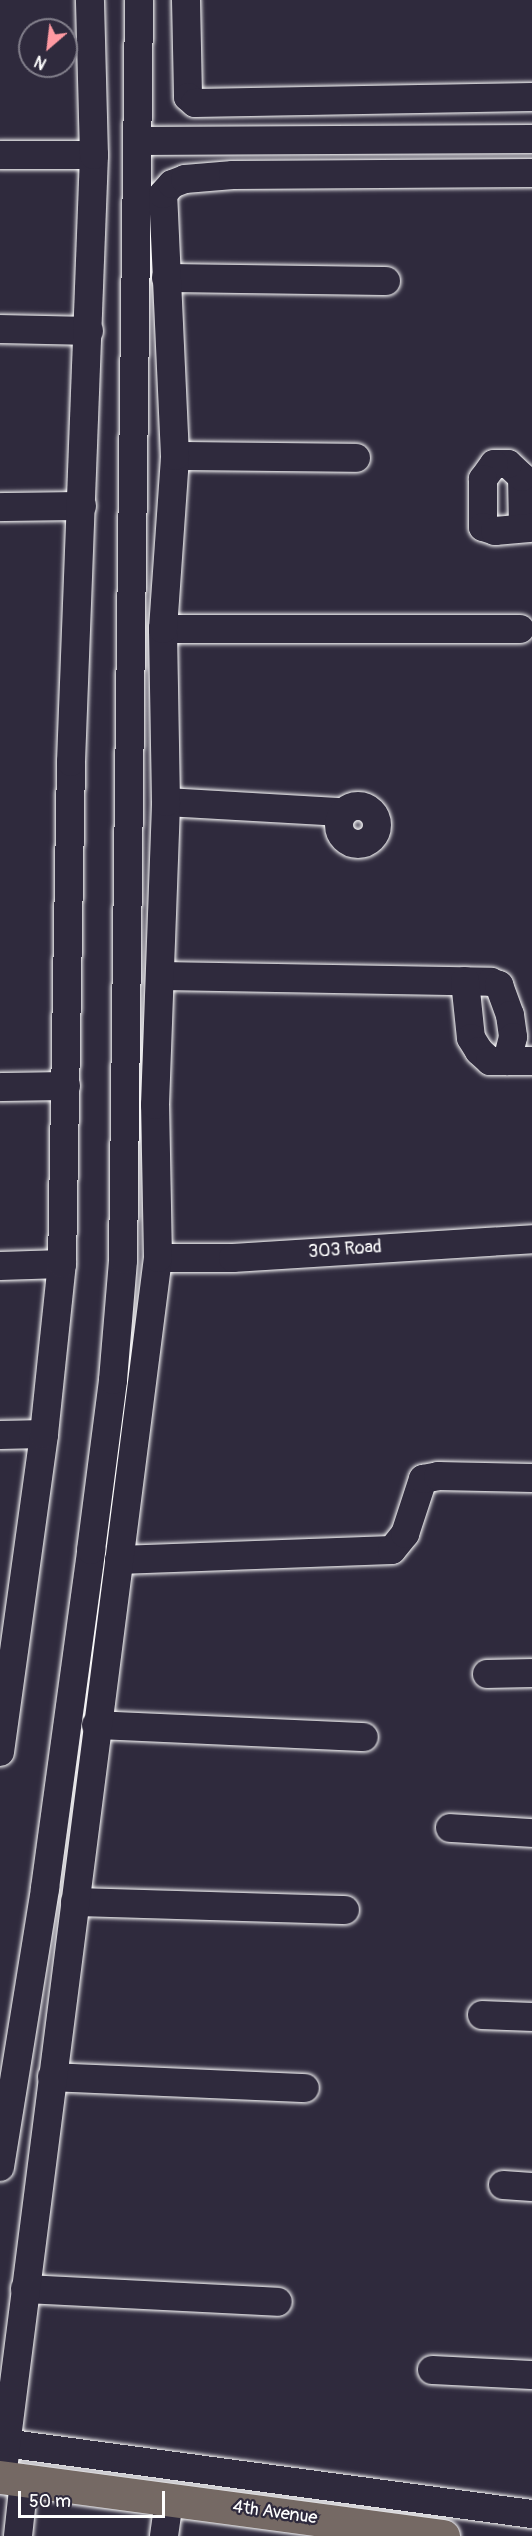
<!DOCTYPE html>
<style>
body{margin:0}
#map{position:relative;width:532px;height:2536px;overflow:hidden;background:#2f2a3d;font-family:Pangolin,sans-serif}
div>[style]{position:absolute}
.roads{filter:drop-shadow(0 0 2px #fff) drop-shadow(0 0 2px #fff)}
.minor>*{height:28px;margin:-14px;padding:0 14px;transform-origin:14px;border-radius:14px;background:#2f2a3d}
.minor>.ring{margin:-14px;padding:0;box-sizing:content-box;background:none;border:28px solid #2f2a3d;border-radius:50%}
.major>*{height:33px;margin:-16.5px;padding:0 16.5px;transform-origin:16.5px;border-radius:16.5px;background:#756964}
span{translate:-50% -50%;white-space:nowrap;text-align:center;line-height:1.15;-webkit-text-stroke:4.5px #2f2a3d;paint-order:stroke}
.street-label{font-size:18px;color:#fff}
.north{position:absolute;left:18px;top:18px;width:60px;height:60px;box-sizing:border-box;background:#2f2a3d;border:2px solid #827f8b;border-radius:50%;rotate:208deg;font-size:16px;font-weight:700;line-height:24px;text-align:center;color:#fff}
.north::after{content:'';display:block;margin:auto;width:21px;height:27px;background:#ff9aa2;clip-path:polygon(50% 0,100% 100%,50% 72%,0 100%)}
.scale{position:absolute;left:18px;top:2491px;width:147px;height:27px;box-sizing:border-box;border:3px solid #fff;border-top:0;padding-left:8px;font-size:18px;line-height:21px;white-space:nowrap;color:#fff;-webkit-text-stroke:4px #2f2a3d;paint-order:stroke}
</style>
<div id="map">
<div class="roads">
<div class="minor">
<i style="left:186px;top:0;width:97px;rotate:88.8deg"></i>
<i style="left:188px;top:97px;width:9px;rotate:41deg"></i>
<i style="left:195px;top:103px;width:337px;rotate:-1deg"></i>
<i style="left:139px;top:141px;width:393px;rotate:-0.3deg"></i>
<i style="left:0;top:155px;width:94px"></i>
<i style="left:166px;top:278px;width:220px;rotate:0.8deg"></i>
<i style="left:0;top:329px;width:89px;rotate:1.3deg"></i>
<i style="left:175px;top:456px;width:181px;rotate:0.6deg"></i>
<i style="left:0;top:507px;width:82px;rotate:-0.7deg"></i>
<i style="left:523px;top:528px;width:51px;rotate:-91.1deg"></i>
<i style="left:522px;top:477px;width:19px;rotate:-137deg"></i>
<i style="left:508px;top:464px;width:14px;rotate:180deg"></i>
<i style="left:494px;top:464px;width:19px;rotate:126deg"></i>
<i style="left:483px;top:479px;width:48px;rotate:90deg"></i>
<i style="left:483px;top:527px;width:13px;rotate:18deg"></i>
<i style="left:495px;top:531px;width:37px;rotate:-5deg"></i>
<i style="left:163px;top:629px;width:357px"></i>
<i style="left:166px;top:802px;width:176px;rotate:3.3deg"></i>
<i class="ring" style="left:339px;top:806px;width:10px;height:10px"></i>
<i style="left:162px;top:976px;width:329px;rotate:1deg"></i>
<i style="left:491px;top:982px;width:9px;rotate:21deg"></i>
<i style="left:499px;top:985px;width:32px;rotate:70deg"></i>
<i style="left:510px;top:1015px;width:22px;rotate:82deg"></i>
<i style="left:513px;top:1037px;width:25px;rotate:104deg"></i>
<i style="left:465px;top:981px;width:57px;rotate:84deg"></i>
<i style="left:471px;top:1038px;width:15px;rotate:58deg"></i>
<i style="left:479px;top:1051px;width:15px;rotate:42deg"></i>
<i style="left:490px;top:1061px;width:42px"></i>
<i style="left:0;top:1087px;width:66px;rotate:-0.9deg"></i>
<i style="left:158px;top:1258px;width:75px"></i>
<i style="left:233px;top:1258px;width:300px;rotate:-3.6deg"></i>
<i style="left:0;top:1266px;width:62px;rotate:-1.8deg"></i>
<i style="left:0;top:1435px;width:44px;rotate:-1.3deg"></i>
<i style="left:119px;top:1560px;width:273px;rotate:-2.1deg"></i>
<i style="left:392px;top:1550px;width:21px;rotate:-51deg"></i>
<i style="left:405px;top:1534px;width:58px;rotate:-71.9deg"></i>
<i style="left:423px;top:1479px;width:15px;rotate:-11deg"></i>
<i style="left:438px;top:1476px;width:94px;rotate:1.2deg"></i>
<i style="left:487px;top:1674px;width:45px;rotate:-1.3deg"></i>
<i style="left:96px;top:1725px;width:268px;rotate:2.6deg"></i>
<i style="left:0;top:1752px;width:321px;rotate:-82.1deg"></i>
<i style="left:44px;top:1434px;width:171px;rotate:-84deg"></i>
<i style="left:62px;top:1264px;width:502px;rotate:-88.97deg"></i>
<i style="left:71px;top:762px;width:607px;rotate:-87.83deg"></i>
<i style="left:94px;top:155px;width:155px;rotate:-91.5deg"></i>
<i style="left:450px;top:1828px;width:82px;rotate:3.5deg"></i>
<i style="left:75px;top:1902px;width:270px;rotate:1.7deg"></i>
<i style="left:482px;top:2015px;width:50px;rotate:2.3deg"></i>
<i style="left:52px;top:2077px;width:253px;rotate:2.5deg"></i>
<i style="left:0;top:2167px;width:283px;rotate:-80.8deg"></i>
<i style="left:45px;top:1888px;width:341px;rotate:-82.2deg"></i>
<i style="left:91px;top:1550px;width:171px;rotate:-82.6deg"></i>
<i style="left:113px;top:1380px;width:120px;rotate:-85.2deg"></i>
<i style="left:123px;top:1260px;width:1260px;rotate:-89.27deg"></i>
<i style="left:503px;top:2185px;width:29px;rotate:4deg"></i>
<i style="left:25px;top:2289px;width:253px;rotate:2.9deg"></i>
<i style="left:432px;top:2370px;width:100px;rotate:2.9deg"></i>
<i style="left:4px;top:2443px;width:533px;rotate:7.66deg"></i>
<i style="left:2px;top:2477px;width:1229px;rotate:-82.71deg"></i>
<i style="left:158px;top:1258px;width:153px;rotate:-91.1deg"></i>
<i style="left:155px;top:1105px;width:303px;rotate:-87.9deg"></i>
<i style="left:166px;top:802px;width:173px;rotate:-91deg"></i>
<i style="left:163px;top:629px;width:173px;rotate:-86deg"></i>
<i style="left:175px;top:456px;width:262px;rotate:-92.6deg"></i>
<i style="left:163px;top:194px;width:13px;rotate:-48deg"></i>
<i style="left:172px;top:184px;width:14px;rotate:-21deg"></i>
<i style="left:185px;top:179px;width:48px;rotate:-4.8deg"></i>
<i style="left:233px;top:175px;width:299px;rotate:-0.4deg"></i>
<i style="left:18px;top:2536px;width:55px;rotate:-83.8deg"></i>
<i style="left:164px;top:2536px;width:37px;rotate:-82deg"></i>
</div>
<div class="major">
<i style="left:0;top:2477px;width:447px;rotate:7.6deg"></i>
</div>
</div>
<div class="street-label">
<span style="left:345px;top:1250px;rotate:-4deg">303 Road</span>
<span style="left:275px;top:2513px;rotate:8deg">4th Avenue</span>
</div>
<div class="north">N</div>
<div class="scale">50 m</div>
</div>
